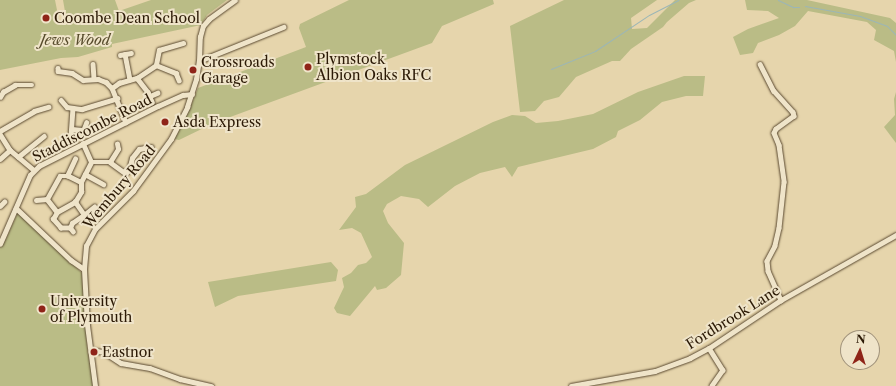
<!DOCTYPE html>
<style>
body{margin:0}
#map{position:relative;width:896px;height:386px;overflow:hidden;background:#e6d5ac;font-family:"Libre Caslon Text",serif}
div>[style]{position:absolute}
.green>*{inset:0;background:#babc86}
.stream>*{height:1px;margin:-0.5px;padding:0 0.5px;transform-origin:0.5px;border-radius:0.5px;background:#9cb6b6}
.roads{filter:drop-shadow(0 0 1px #5a4930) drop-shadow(0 0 1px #5a4930)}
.minor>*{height:4.5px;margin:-2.25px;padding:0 2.25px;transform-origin:2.25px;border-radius:2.25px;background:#efe4c9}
.dots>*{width:11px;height:11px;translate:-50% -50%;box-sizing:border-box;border:2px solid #efe4c9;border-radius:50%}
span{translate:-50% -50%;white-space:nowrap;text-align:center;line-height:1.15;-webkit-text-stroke:4px #efe4c9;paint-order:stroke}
.poi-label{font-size:14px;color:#2c1a06}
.left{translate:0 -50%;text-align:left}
.park-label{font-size:14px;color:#574b2c;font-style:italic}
.street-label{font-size:14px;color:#2c1a06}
.north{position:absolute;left:840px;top:330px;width:40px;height:40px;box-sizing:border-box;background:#efe4c9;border:1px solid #a1937b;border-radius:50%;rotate:4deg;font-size:11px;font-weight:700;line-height:16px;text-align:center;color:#2c1a06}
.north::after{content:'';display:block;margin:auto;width:14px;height:18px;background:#8f2418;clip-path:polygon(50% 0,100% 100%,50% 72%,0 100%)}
</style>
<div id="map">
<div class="green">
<i style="clip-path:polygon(0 0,55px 0,60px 25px,67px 23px,63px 0,115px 0,119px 11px,151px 0,227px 0,207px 15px,201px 25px,112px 44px,112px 47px,78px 57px,61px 58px,0 70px)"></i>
<i style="clip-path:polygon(349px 0,493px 0,494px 4px,442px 26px,432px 43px,214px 123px,179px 140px,174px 139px,188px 113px,198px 88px,306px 47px,299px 28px,300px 24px)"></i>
<i style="clip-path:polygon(564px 0,657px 0,631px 18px,632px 29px,647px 28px,675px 0,696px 0,689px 3px,667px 22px,663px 27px,631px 49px,620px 61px,612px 61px,576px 77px,559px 97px,544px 101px,535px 111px,520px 112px,510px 26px)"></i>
<i style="clip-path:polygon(745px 0,807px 0,890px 18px,896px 23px,896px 62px,894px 51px,874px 40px,876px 30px,867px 22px,808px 11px,795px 26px,779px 35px,758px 43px,753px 53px,740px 55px,733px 37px,748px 29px,779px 18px,768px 11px,747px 10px)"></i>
<i style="clip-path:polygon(684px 76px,705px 76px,703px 96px,686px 96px,662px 102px,640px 120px,618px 131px,616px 137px,593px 149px,518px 167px,512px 177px,505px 167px,480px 173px,455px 186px,428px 207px,419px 199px,401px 196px,387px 204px,383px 211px,388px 223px,404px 243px,401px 275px,386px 288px,377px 290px,375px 286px,350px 316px,337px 313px,334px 308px,344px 287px,342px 278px,351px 273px,358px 265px,366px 263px,372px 257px,361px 233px,352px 228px,339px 230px,356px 207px,355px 197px,366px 194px,405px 165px,493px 122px,512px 115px,525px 116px,536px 123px,558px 121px,593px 114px,638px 92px)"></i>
<i style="clip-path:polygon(896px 92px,896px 143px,884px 127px,895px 115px,894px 99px)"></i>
<i style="clip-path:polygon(18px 212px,82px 273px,87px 346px,94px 386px,0 386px,0 244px,2px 239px,6px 239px)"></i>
<i style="clip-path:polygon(331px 262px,338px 270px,336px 281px,238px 296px,215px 307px,208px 282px)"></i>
</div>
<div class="stream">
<i style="left:778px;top:0;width:17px;rotate:25deg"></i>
<i style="left:793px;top:7px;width:6px"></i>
<i style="left:805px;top:6px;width:56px;rotate:10.3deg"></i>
<i style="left:860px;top:16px;width:29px;rotate:20deg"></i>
<i style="left:887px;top:26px;width:13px;rotate:45deg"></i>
<i style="left:551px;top:69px;width:48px;rotate:-22.2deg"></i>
<i style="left:595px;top:51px;width:65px;rotate:-33.7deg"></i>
<i style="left:649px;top:15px;width:33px;rotate:-27deg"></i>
</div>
<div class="roads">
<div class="minor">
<i style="left:125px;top:54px;width:26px;rotate:79deg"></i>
<i style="left:120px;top:55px;width:11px;rotate:-10deg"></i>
<i style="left:199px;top:61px;width:91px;rotate:-22deg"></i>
<i style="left:93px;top:64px;width:15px;rotate:86deg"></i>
<i style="left:760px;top:64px;width:30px;rotate:63deg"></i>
<i style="left:774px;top:91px;width:28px;rotate:48deg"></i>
<i style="left:793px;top:112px;width:4px;rotate:76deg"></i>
<i style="left:794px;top:116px;width:22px;rotate:144deg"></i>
<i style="left:776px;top:129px;width:4px;rotate:117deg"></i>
<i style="left:774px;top:133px;width:13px;rotate:67deg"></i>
<i style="left:779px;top:145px;width:37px;rotate:82deg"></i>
<i style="left:784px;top:182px;width:46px;rotate:96.2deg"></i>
<i style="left:779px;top:228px;width:18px;rotate:103deg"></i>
<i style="left:775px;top:246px;width:17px;rotate:118deg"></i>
<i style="left:767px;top:261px;width:10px;rotate:84deg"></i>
<i style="left:768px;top:271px;width:32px;rotate:66deg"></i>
<i style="left:156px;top:65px;width:22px;rotate:22deg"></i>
<i style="left:176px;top:73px;width:8px;rotate:67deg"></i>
<i style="left:58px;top:68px;width:3px;rotate:90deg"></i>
<i style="left:58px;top:71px;width:14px;rotate:8deg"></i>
<i style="left:72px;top:73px;width:13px;rotate:32deg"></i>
<i style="left:83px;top:80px;width:15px;rotate:-4deg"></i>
<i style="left:98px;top:79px;width:9px;rotate:21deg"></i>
<i style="left:106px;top:82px;width:8px;rotate:45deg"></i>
<i style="left:112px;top:88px;width:37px;rotate:68deg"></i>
<i style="left:137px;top:78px;width:18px;rotate:52deg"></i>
<i style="left:148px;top:92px;width:11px;rotate:68deg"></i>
<i style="left:112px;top:88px;width:9px;rotate:-36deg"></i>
<i style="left:119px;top:83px;width:19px;rotate:-16deg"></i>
<i style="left:137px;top:78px;width:23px;rotate:-34deg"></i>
<i style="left:156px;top:65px;width:15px;rotate:-79deg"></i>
<i style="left:159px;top:50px;width:25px;rotate:-16deg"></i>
<i style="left:150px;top:96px;width:8px;rotate:-23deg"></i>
<i style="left:0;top:97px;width:6px;rotate:-59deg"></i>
<i style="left:3px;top:92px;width:14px;rotate:-30deg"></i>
<i style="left:15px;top:85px;width:17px"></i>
<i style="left:61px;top:100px;width:9px;rotate:49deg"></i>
<i style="left:67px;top:107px;width:15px;rotate:8deg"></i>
<i style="left:82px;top:109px;width:37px;rotate:-17deg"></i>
<i style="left:73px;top:108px;width:31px;rotate:94deg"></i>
<i style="left:71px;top:139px;width:3px;rotate:18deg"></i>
<i style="left:72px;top:129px;width:10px;rotate:6deg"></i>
<i style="left:82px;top:130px;width:4px;rotate:45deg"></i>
<i style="left:0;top:131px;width:39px;rotate:-30deg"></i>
<i style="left:34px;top:111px;width:15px;rotate:-16deg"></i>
<i style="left:83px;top:131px;width:9px;rotate:-69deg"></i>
<i style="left:0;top:134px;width:19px;rotate:58deg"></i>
<i style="left:10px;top:150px;width:31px;rotate:40deg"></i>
<i style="left:18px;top:157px;width:33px;rotate:-39deg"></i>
<i style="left:0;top:159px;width:13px;rotate:-42deg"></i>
<i style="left:91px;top:162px;width:19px"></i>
<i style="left:110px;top:162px;width:19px;rotate:36deg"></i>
<i style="left:125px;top:173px;width:5px;rotate:-37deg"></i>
<i style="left:129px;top:170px;width:12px;rotate:-76deg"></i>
<i style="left:132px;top:158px;width:11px;rotate:-52deg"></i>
<i style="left:139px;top:149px;width:12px;rotate:-9deg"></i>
<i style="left:110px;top:162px;width:15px;rotate:-58deg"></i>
<i style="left:118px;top:149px;width:5px;rotate:-101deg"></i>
<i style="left:85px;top:174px;width:21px;rotate:29deg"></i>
<i style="left:67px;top:176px;width:19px;rotate:-65deg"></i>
<i style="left:47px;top:199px;width:26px;rotate:-61deg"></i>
<i style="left:60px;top:176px;width:9px"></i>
<i style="left:69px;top:176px;width:13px;rotate:27deg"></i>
<i style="left:36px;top:200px;width:11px;rotate:-5deg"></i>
<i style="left:47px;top:199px;width:16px;rotate:52deg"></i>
<i style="left:0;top:206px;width:6px;rotate:-45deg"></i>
<i style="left:16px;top:208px;width:76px;rotate:43.4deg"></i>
<i style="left:71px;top:260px;width:16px;rotate:35deg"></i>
<i style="left:84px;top:215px;width:13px;rotate:-39deg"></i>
<i style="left:70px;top:228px;width:5px;rotate:-68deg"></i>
<i style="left:72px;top:223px;width:14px;rotate:-34deg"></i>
<i style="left:84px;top:215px;width:16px;rotate:-125deg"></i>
<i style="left:73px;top:232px;width:5px;rotate:-127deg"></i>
<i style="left:70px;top:228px;width:9px;rotate:180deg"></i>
<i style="left:61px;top:228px;width:12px;rotate:-132deg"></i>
<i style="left:53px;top:219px;width:8px;rotate:-60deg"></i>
<i style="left:57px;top:212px;width:21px;rotate:-29deg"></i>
<i style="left:75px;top:202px;width:12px;rotate:-59deg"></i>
<i style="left:81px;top:192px;width:10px;rotate:-90deg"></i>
<i style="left:81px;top:182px;width:22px;rotate:-63deg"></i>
<i style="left:91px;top:162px;width:20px;rotate:-114deg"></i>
<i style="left:0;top:244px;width:75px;rotate:-66.5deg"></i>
<i style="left:30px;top:175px;width:13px;rotate:-45deg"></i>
<i style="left:39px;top:166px;width:133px;rotate:-26.8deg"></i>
<i style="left:158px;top:106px;width:27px;rotate:-24deg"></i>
<i style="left:183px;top:95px;width:9px;rotate:-6deg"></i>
<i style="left:709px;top:348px;width:26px;rotate:58deg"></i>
<i style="left:723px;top:370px;width:19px;rotate:125deg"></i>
<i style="left:91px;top:350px;width:13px;rotate:9deg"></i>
<i style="left:104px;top:352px;width:20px;rotate:33deg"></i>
<i style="left:121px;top:363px;width:29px;rotate:10deg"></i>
<i style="left:150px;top:368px;width:32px;rotate:20deg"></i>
<i style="left:180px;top:379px;width:32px;rotate:13deg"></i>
<i style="left:95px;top:386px;width:62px;rotate:-97.5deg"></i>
<i style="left:87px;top:325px;width:56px;rotate:-93.1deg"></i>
<i style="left:84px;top:269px;width:23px;rotate:-85deg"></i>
<i style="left:86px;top:246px;width:19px;rotate:-62deg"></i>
<i style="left:95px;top:229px;width:54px;rotate:-45deg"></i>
<i style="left:133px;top:191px;width:64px;rotate:-53.8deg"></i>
<i style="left:171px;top:139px;width:36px;rotate:-63deg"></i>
<i style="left:187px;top:107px;width:29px;rotate:-72deg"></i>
<i style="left:196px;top:79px;width:18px;rotate:-81deg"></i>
<i style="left:199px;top:61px;width:24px;rotate:-88deg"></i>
<i style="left:200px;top:37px;width:11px;rotate:-75deg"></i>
<i style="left:203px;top:26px;width:9px;rotate:-49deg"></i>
<i style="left:209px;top:19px;width:32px;rotate:-36deg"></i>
<i style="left:571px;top:386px;width:85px;rotate:-10.1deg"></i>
<i style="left:655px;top:371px;width:37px;rotate:-20deg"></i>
<i style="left:690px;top:358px;width:21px;rotate:-28deg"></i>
<i style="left:709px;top:348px;width:87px;rotate:-33.7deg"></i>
<i style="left:781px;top:300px;width:132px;rotate:-29.5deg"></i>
</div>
</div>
<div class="dots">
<i style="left:46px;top:18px;background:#8f2418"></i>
<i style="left:308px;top:67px;background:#8f2418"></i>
<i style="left:193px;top:70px;background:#8f2418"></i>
<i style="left:165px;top:122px;background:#8f2418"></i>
<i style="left:42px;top:309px;background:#8f2418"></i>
<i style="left:94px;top:352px;background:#8f2418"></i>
</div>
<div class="poi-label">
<span class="left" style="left:54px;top:18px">Coombe Dean School</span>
<span class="left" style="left:316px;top:67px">Plymstock<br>Albion Oaks RFC</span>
<span class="left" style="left:201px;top:70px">Crossroads<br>Garage</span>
<span class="left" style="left:173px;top:122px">Asda Express</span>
<span class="left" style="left:50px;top:309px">University<br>of Plymouth</span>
<span class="left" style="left:102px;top:352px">Eastnor</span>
</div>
<div class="park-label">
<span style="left:75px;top:40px">Jews Wood</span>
</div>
<div class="street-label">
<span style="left:92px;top:128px;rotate:-27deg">Staddiscombe Road</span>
<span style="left:119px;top:187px;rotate:-50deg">Wembury Road</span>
<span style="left:733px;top:317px;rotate:-32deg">Fordbrook Lane</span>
</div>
<div class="north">N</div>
</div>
